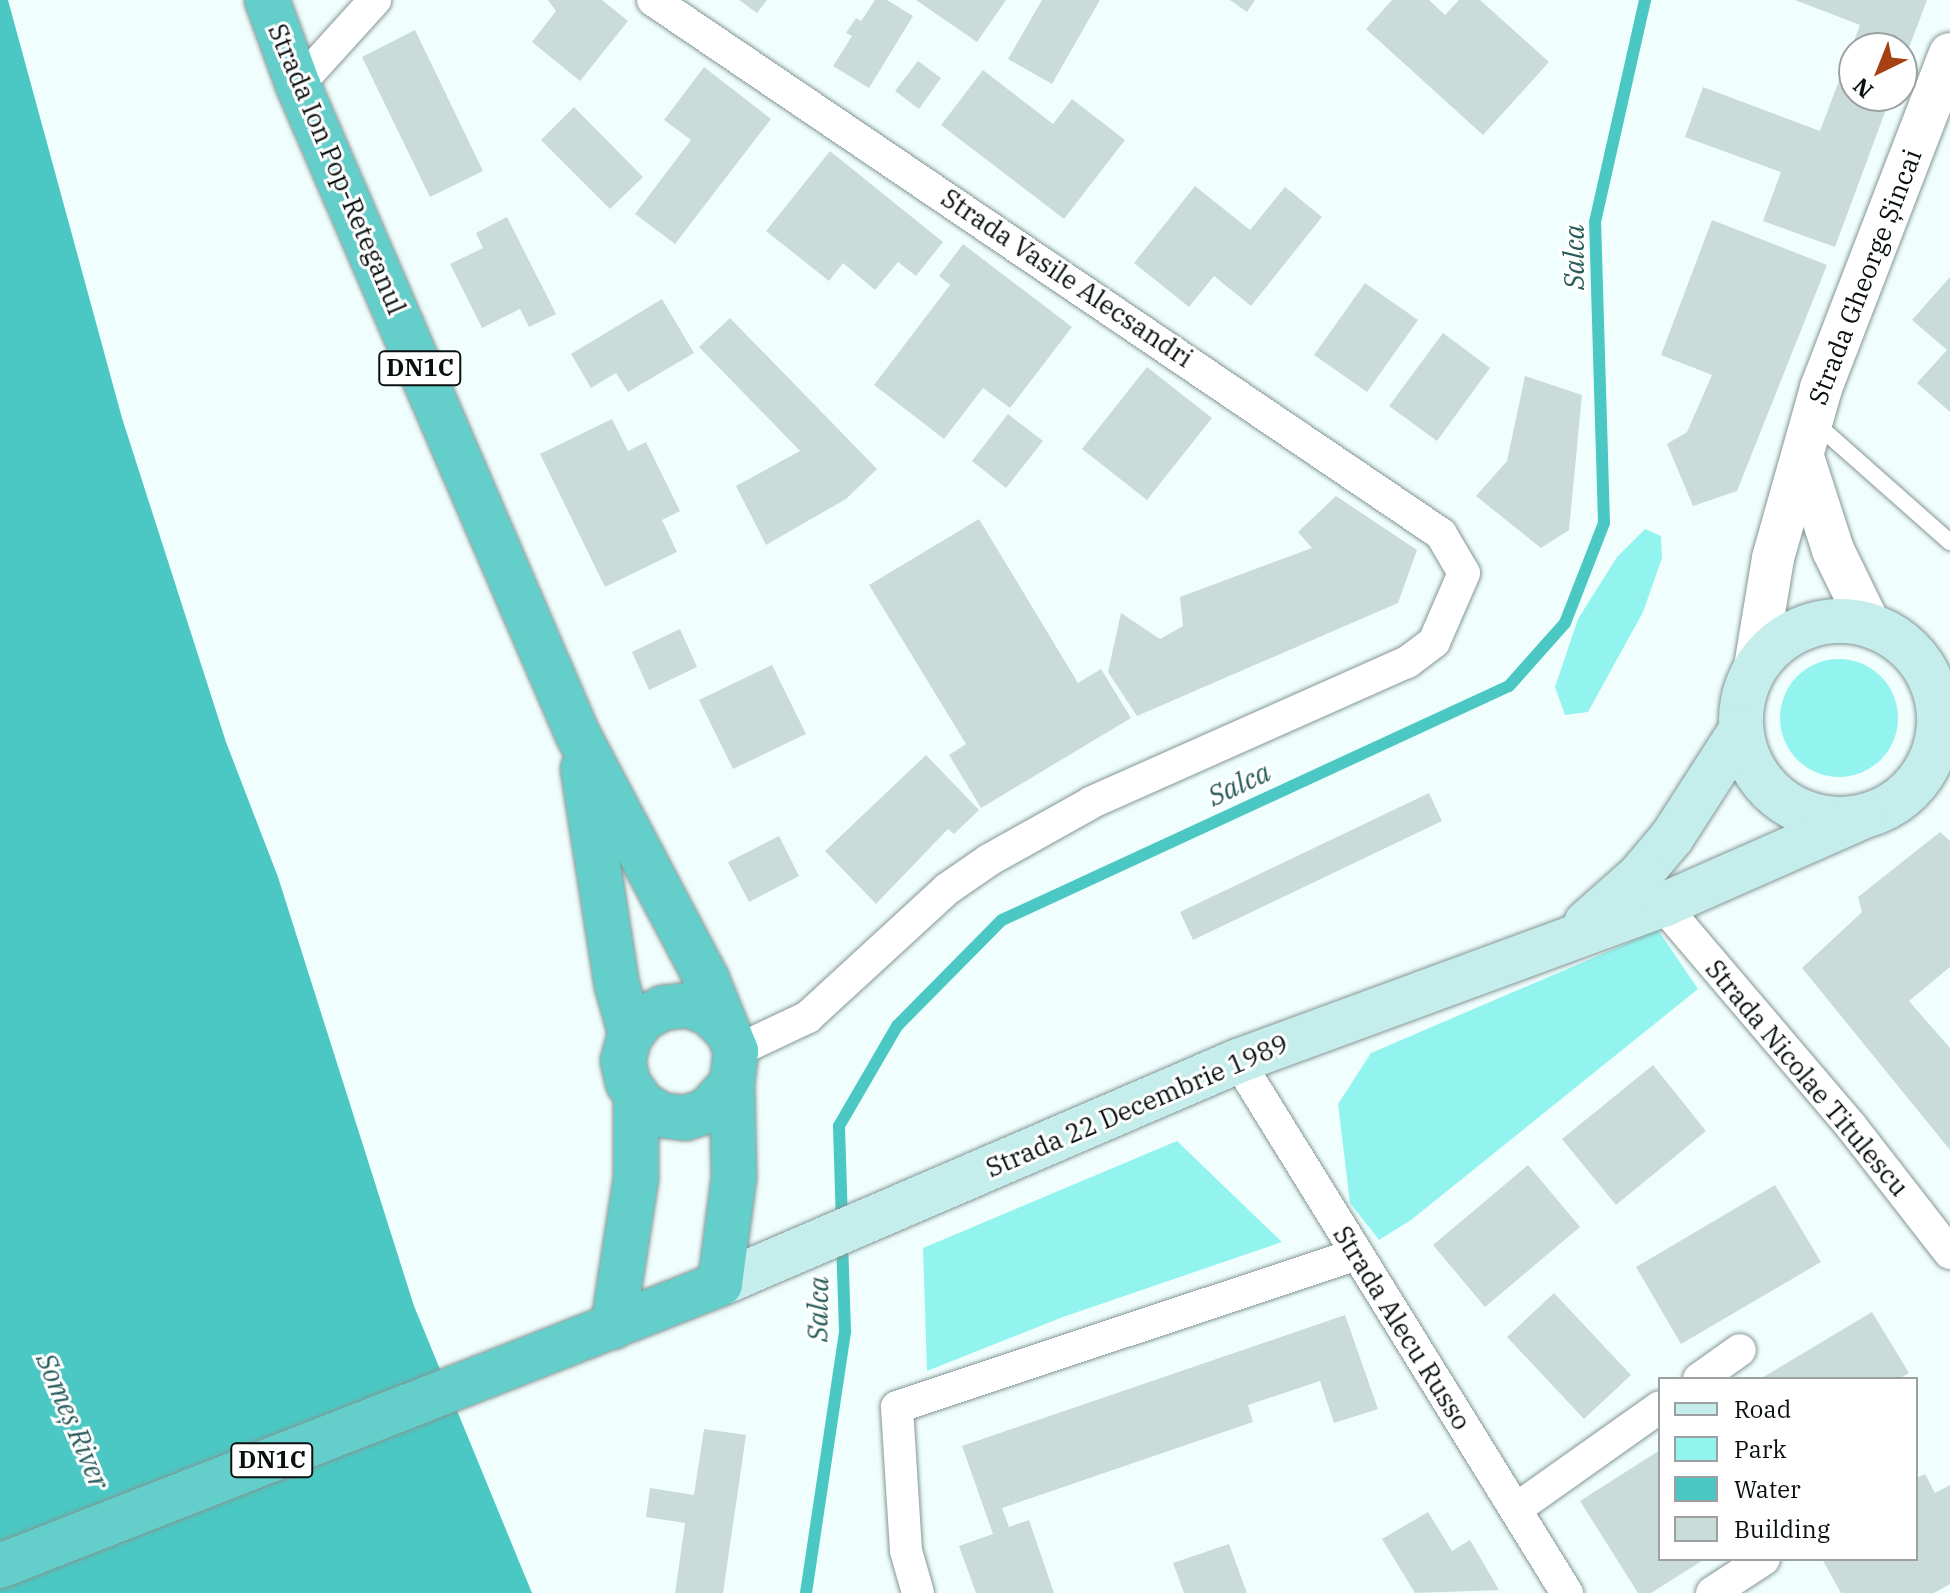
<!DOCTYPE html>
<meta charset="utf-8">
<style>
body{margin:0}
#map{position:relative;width:1950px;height:1593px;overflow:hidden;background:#f0fffe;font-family:"IBM Plex Serif",serif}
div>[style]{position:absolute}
.green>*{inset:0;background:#93f4ef}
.round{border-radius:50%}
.water>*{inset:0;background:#4bc8c3}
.stream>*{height:12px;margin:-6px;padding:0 6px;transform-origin:6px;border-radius:6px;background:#4bc8c3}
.building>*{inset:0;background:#c9dcda}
.roads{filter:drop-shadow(0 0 2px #859695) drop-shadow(0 0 2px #859695)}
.service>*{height:16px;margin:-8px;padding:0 8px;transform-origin:8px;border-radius:8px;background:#fff}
.minor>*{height:32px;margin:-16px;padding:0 16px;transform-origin:16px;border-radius:16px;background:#fff}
.tertiary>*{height:42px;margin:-21px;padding:0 21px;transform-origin:21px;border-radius:21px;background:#fff}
.secondary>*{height:44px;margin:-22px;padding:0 22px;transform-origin:22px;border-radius:22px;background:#c5edeb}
.secondary>.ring{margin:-22px;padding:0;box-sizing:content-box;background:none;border:44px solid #c5edeb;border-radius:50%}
.trunk>*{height:44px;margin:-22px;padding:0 22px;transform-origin:22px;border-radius:22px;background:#64ceca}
span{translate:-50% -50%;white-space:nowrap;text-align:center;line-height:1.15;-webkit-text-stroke:6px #fff;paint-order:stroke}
.shield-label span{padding:2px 6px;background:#fff;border:2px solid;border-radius:6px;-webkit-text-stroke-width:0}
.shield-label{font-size:24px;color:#0b1111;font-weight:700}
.street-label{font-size:26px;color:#0b1111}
.water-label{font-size:28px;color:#285c5a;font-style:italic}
.legend{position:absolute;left:1658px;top:1377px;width:260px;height:184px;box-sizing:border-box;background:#fff;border:2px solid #9da0a0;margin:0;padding:10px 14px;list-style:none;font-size:24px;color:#0b1111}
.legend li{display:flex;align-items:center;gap:16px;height:40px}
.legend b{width:40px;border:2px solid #9da0a0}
.north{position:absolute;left:1838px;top:32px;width:80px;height:80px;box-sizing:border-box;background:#fff;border:2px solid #9da0a0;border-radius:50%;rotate:223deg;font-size:22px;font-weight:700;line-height:32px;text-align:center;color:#0b1111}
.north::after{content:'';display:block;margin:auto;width:28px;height:36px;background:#a64113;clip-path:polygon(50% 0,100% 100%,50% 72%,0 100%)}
</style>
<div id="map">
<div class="green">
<i style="clip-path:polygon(1645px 529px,1661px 536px,1662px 558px,1643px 612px,1588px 712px,1565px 715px,1555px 687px,1578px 619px,1617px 557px)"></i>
<i class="round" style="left:1780px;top:659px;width:118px;height:118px"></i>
<i style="clip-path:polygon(1658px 930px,1698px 989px,1411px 1220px,1379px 1240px,1350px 1203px,1338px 1104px,1371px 1053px)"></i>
<i style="clip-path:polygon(1177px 1141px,1282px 1242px,1063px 1317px,927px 1371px,923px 1248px)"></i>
</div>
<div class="water">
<i style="clip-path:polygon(0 0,8px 0,122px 418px,226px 742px,278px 877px,414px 1306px,532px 1593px,0 1593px)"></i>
</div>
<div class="stream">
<i style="left:842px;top:1223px;width:97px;rotate:-91.8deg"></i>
<i style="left:839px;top:1126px;width:116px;rotate:-59.9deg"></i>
<i style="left:897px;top:1026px;width:149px;rotate:-45.3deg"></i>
<i style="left:1002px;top:920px;width:558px;rotate:-24.78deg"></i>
<i style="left:1509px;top:686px;width:84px;rotate:-48.4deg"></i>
<i style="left:1565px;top:623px;width:107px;rotate:-68.7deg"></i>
<i style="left:1604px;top:523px;width:301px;rotate:-91.7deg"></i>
<i style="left:1595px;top:222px;width:228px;rotate:-77.3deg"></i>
<i style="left:806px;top:1593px;width:265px;rotate:-81.5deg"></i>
<i style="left:845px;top:1331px;width:89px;rotate:-91.9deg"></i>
</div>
<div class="building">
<i style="clip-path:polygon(548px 0,602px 0,628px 21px,580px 81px,532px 42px,556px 11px)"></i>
<i style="clip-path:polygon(739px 0,767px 0,757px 13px)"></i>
<i style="clip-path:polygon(875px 0,887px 0,913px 16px,869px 88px,833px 66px,852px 36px,846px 33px,856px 18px,861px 21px)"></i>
<i style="clip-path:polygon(916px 0,1006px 0,977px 42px)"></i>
<i style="clip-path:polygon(1042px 0,1100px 0,1052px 84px,1008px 59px)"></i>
<i style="clip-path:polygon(1230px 0,1255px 0,1247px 12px)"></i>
<i style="clip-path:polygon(1392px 0,1429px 0,1445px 15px,1459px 0,1480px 0,1549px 62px,1483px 135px,1366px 29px)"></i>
<i style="clip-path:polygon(1795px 0,1927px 0,1902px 66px,1902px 48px,1854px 48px,1854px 96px,1891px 96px,1835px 247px,1763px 221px,1781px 172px,1685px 137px,1703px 87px,1820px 131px,1860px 25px)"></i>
<i style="clip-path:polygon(415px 30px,483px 171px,430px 197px,362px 57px)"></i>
<i style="clip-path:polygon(918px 61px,941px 78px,919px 109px,895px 91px)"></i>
<i style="clip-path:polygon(704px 67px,771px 119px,675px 244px,635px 214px,691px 140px,664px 120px)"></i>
<i style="clip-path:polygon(983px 70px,1053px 124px,1072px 99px,1125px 140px,1064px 219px,941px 125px)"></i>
<i style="clip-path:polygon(574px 107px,643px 177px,610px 209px,541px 140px)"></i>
<i style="clip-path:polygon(830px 151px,943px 242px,916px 276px,898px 262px,875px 290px,843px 263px,829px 281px,766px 231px)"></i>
<i style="clip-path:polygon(1195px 186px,1250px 230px,1285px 187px,1322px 217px,1251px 306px,1214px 276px,1189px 307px,1134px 263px)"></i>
<i style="clip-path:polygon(507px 217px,556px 314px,529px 327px,520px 309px,482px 328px,450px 264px,483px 248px,476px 233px)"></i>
<i style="clip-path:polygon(1712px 220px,1827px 265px,1737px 491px,1693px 506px,1667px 444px,1687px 432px,1712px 375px,1661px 355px)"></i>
<i style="clip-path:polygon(963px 244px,1072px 327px,1010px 408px,983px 388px,944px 439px,874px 385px,950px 285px,939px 276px)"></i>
<i style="clip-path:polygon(1950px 277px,1950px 412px,1917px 383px,1947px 350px,1912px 320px)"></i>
<i style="clip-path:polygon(1365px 283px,1418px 320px,1367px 392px,1314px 355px)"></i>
<i style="clip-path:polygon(662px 299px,694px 353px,628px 392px,616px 373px,591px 388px,571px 354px)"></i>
<i style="clip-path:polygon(730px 318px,877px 469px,846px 499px,766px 545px,736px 486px,800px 451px,699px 347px)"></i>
<i style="clip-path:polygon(1443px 333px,1490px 368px,1437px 441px,1389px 406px)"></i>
<i style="clip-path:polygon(1147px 367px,1212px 418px,1147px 500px,1082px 449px)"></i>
<i style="clip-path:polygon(1525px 376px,1582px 395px,1569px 530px,1541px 548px,1476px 496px,1507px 461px)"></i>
<i style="clip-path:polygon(1008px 414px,1043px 441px,1006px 488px,972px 461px)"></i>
<i style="clip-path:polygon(612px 419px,628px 451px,646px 442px,680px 511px,662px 520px,677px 552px,605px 587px,540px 454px)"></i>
<i style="clip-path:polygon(1336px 496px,1417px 550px,1398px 603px,1137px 716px,1108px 672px,1121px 613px,1160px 639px,1183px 626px,1180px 597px,1312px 548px,1298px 532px)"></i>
<i style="clip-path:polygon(979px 519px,1078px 683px,1101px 669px,1131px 718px,981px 808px,949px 755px,966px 744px,869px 585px)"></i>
<i style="clip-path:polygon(680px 629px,697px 667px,649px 690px,632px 652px)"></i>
<i style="clip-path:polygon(772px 665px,806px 734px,733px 769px,699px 700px)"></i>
<i style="clip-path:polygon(926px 755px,979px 810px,954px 834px,948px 829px,876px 904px,825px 851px)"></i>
<i style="clip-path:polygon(1429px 793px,1442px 821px,1193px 940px,1180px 912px)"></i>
<i style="clip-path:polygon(1940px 832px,1950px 841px,1950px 967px,1909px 1001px,1950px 1048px,1950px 1150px,1802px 968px,1862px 912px,1858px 897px)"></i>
<i style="clip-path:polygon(779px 836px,799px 876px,749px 902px,728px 862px)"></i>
<i style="clip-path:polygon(1653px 1065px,1706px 1131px,1616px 1205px,1562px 1139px)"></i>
<i style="clip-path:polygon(1528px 1165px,1580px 1227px,1485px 1307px,1433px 1245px)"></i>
<i style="clip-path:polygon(1775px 1185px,1821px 1262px,1681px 1344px,1636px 1267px)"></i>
<i style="clip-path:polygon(1554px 1293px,1631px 1375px,1584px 1419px,1507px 1337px)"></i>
<i style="clip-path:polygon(1872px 1312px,1909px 1373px,1899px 1379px,1760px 1379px)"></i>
<i style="clip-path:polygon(1345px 1315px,1378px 1409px,1334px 1423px,1320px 1381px,1248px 1405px,1253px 1422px,1002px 1508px,1009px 1527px,1029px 1520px,1054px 1593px,976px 1593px,959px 1546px,993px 1534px,962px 1446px)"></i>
<i style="clip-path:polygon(704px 1429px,746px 1435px,723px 1593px,675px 1593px,685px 1523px,646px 1517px,650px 1488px,694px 1495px)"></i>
<i style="clip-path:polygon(1660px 1450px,1660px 1559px,1705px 1559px,1651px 1593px,1638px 1593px,1580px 1501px)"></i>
<i style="clip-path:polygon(1925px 1474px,1935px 1493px,1950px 1485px,1950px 1584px,1934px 1593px,1841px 1593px,1822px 1559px,1916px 1559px,1916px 1478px)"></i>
<i style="clip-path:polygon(1428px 1512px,1452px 1551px,1470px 1540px,1499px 1590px,1415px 1593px,1382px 1539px)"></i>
<i style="clip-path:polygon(1229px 1544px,1247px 1593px,1184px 1593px,1173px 1563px)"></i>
</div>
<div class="roads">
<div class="service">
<i style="left:1813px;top:421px;width:183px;rotate:41.5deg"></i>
</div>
<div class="minor">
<i style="left:653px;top:0;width:952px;rotate:34.12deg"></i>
<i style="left:1441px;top:534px;width:45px;rotate:59.5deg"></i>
<i style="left:1464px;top:573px;width:75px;rotate:113.5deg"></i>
<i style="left:1434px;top:642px;width:34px;rotate:143deg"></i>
<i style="left:1407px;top:662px;width:346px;rotate:156deg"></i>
<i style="left:1091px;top:803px;width:117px;rotate:150.8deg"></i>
<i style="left:989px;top:860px;width:51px;rotate:145.4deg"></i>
<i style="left:947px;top:889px;width:189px;rotate:137.4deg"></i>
<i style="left:808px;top:1017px;width:80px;rotate:154.7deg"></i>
<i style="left:298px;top:85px;width:115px;rotate:-47.8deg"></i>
<i style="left:1663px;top:905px;width:290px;rotate:49.6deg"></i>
<i style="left:1851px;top:1126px;width:161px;rotate:52.1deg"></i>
<i style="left:1238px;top:1061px;width:626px;rotate:58.27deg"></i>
<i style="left:1699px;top:1379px;width:50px;rotate:-35.3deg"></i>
<i style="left:1516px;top:1509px;width:176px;rotate:-35.3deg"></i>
<i style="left:918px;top:1593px;width:44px;rotate:-105.9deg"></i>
<i style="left:906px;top:1551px;width:144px;rotate:-93.6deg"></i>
<i style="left:897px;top:1407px;width:483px;rotate:-18.4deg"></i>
<i style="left:1712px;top:1593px;width:62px;rotate:-33.2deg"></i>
</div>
<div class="tertiary">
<i style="left:1803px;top:457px;width:98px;rotate:72.1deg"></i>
<i style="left:1833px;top:550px;width:85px;rotate:64deg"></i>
<i style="left:1755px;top:667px;width:110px;rotate:-80.6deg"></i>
<i style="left:1773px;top:558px;width:177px;rotate:-74.2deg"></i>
<i style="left:1821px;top:388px;width:358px;rotate:-68.9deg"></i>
</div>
<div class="secondary">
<i class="ring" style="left:1741px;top:621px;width:154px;height:154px"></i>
<i style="left:1586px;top:923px;width:72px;rotate:-41.6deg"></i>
<i style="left:1640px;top:875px;width:50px;rotate:-49.9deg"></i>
<i style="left:1672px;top:837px;width:127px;rotate:-57.2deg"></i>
<i style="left:720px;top:1284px;width:564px;rotate:-23.29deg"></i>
<i style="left:1238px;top:1061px;width:453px;rotate:-20.2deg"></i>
<i style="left:1663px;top:905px;width:221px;rotate:-23.8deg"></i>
</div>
<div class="trunk">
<i style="left:267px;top:0;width:90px;rotate:70deg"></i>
<i style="left:298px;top:85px;width:708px;rotate:66.7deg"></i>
<i style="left:578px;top:735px;width:277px;rotate:62.2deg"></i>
<i style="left:707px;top:980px;width:77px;rotate:67.8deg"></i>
<i style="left:736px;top:1051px;width:32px;rotate:97deg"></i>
<i style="left:732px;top:1083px;width:38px;rotate:132deg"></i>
<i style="left:707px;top:1111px;width:23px;rotate:162deg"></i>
<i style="left:685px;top:1118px;width:24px;rotate:-173deg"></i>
<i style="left:661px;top:1115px;width:22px;rotate:-148deg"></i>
<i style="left:642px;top:1103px;width:24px;rotate:-125deg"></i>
<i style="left:628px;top:1083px;width:23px;rotate:-103deg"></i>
<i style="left:623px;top:1061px;width:24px;rotate:-75deg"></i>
<i style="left:629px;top:1038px;width:24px;rotate:-54deg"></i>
<i style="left:643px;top:1019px;width:23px;rotate:-29deg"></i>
<i style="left:663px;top:1008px;width:24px;rotate:-7deg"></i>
<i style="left:687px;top:1005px;width:23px;rotate:20deg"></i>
<i style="left:709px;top:1013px;width:24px;rotate:45deg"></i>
<i style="left:583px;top:769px;width:219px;rotate:81.1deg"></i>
<i style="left:617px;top:985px;width:52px;rotate:74.4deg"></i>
<i style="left:613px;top:1327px;width:151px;rotate:-81.2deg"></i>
<i style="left:636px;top:1178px;width:84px;rotate:-90deg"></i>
<i style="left:0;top:1566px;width:773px;rotate:-21.39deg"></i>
<i style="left:720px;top:1284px;width:108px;rotate:-82.5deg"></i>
<i style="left:734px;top:1177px;width:94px;rotate:-91.2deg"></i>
</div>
</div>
<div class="shield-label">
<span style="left:420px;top:368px">DN1C</span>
<span style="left:272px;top:1460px">DN1C</span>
</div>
<div class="street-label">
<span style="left:337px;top:169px;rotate:67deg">Strada Ion Pop-Reteganul</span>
<span style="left:1865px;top:277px;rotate:-69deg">Strada Gheorge Șincai</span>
<span style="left:1067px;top:278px;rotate:34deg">Strada Vasile Alecsandri</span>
<span style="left:1807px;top:1078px;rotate:50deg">Strada Nicolae Titulescu</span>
<span style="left:1137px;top:1106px;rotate:-23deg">Strada 22 Decembrie 1989</span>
<span style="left:1402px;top:1328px;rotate:58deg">Strada Alecu Russo</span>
</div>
<div class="water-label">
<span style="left:1574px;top:257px;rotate:-90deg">Salca</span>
<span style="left:1239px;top:784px;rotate:-25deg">Salca</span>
<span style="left:818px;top:1309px;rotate:-89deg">Salca</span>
<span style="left:73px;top:1421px;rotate:67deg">Someș River</span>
</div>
<ul class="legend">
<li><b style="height:10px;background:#c5edeb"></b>Road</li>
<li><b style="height:22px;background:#93f4ef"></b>Park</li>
<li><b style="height:22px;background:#4bc8c3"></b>Water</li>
<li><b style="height:22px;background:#c9dcda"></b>Building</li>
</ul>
<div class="north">N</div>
</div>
